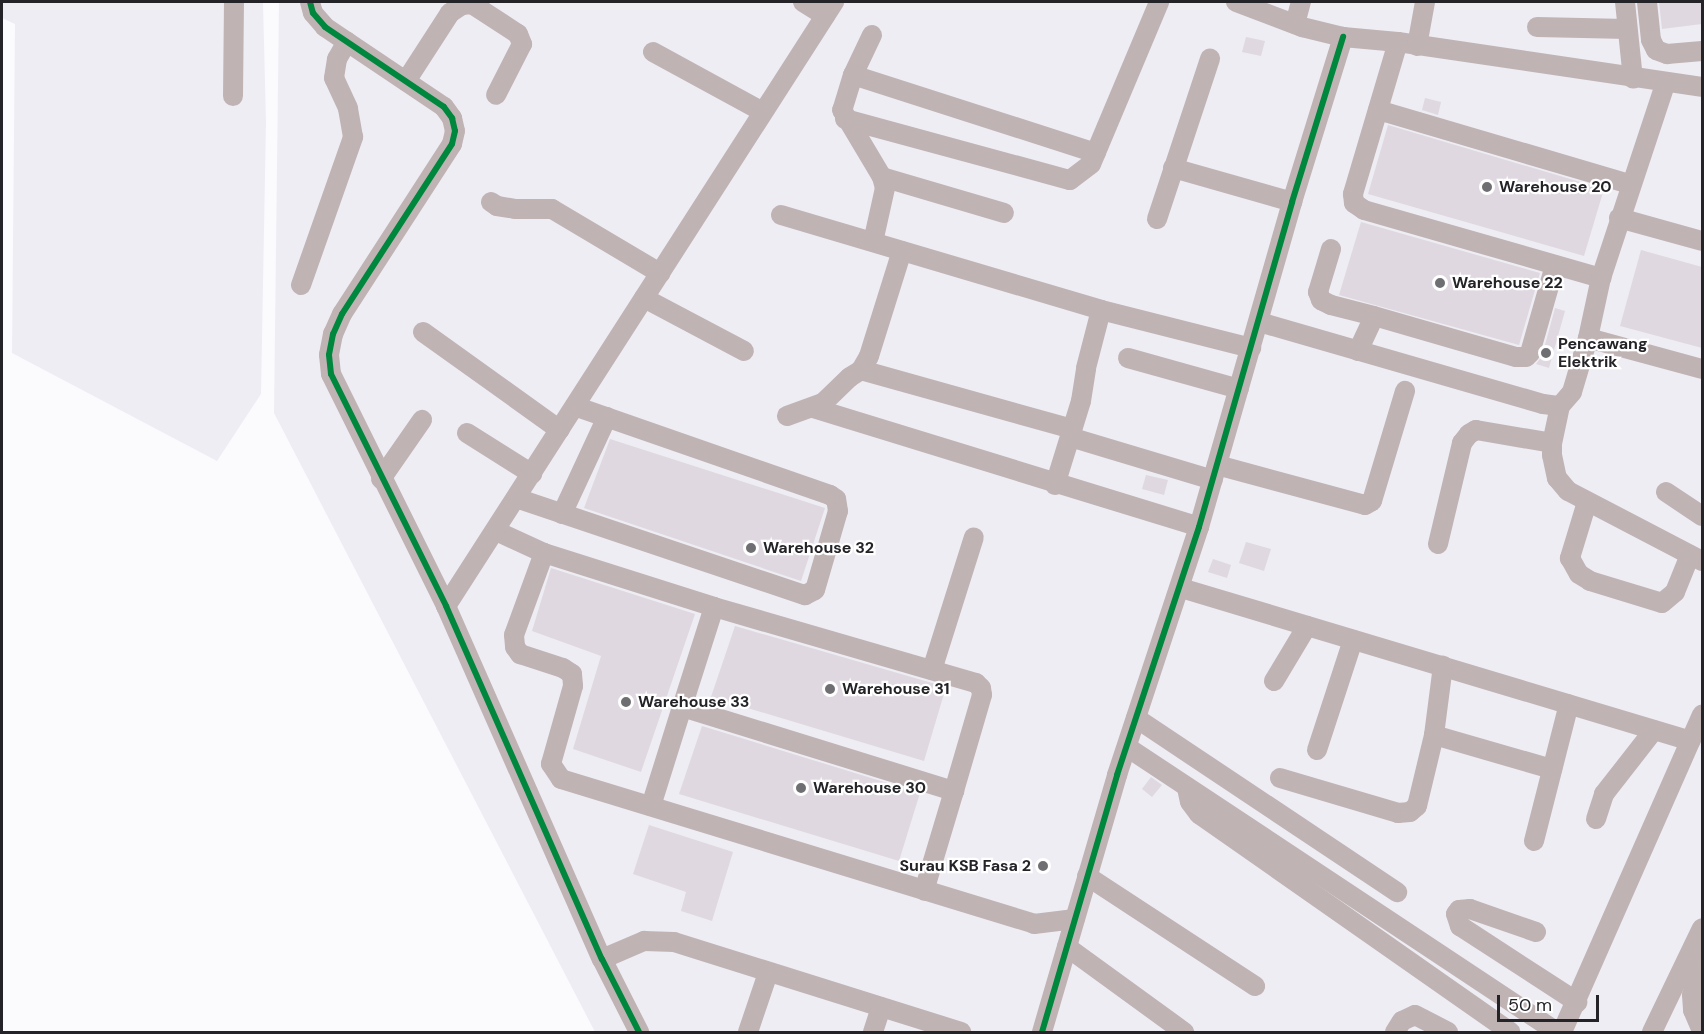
<!DOCTYPE html>
<style>
body{margin:0}
#map{position:relative;width:1704px;height:1034px;overflow:hidden;background:#fbfbfe;font-family:"DM Sans",sans-serif}
div>[style]{position:absolute}
.built>*{inset:0;background:#eeedf4}
.building>*{inset:0;background:#dfd8e0}
.minor>*{height:20px;margin:-10px;padding:0 10px;transform-origin:10px;border-radius:10px;background:#c0b3b4}
.cycleway>*{height:6px;margin:-3px;padding:0 3px;transform-origin:3px;border-radius:3px;background:#00873e}
.dots>*{width:16px;height:16px;translate:-50% -50%;box-sizing:border-box;border:3px solid #fff;border-radius:50%}
span{translate:-50% -50%;white-space:nowrap;text-align:center;line-height:1.15;-webkit-text-stroke:4.5px #fff;paint-order:stroke}
.poi-label{font-size:16px;color:#242328;font-weight:700}
.left{translate:0 -50%;text-align:left}
.right{translate:-100% -50%;text-align:right}
.frame{position:absolute;inset:0;border:3px solid #242328;pointer-events:none}
.scale{position:absolute;left:1497px;top:995px;width:102px;height:27px;box-sizing:border-box;border:3px solid #242328;border-top:0;padding-left:8px;font-size:18px;line-height:21px;white-space:nowrap;color:#242328;-webkit-text-stroke:4px #fff;paint-order:stroke}
</style>
<div id="map">
<div class="built">
<i style="clip-path:polygon(2px 2px,263px 2px,266px 122px,261px 394px,217px 461px,12px 353px,15px 24px,2px 18px)"></i>
<i style="clip-path:polygon(279px 2px,1702px 2px,1702px 1032px,595px 1032px,274px 413px)"></i>
</div>
<div class="building">
<i style="clip-path:polygon(1659px 2px,1702px 2px,1702px 24px,1662px 29px)"></i>
<i style="clip-path:polygon(1246px 37px,1265px 41px,1261px 56px,1242px 52px)"></i>
<i style="clip-path:polygon(1425px 98px,1441px 102px,1438px 115px,1422px 110px)"></i>
<i style="clip-path:polygon(1388px 125px,1604px 189px,1584px 256px,1368px 194px)"></i>
<i style="clip-path:polygon(1361px 222px,1540px 273px,1519px 345px,1339px 295px)"></i>
<i style="clip-path:polygon(1641px 250px,1702px 267px,1702px 348px,1620px 326px)"></i>
<i style="clip-path:polygon(1555px 308px,1565px 311px,1549px 368px,1536px 364px,1542px 356px)"></i>
<i style="clip-path:polygon(610px 439px,825px 508px,801px 581px,584px 508px)"></i>
<i style="clip-path:polygon(1146px 475px,1168px 480px,1164px 495px,1142px 489px)"></i>
<i style="clip-path:polygon(1246px 542px,1271px 549px,1264px 571px,1239px 563px)"></i>
<i style="clip-path:polygon(1213px 559px,1231px 565px,1227px 578px,1208px 572px)"></i>
<i style="clip-path:polygon(551px 568px,695px 614px,641px 772px,573px 749px,601px 656px,532px 631px)"></i>
<i style="clip-path:polygon(735px 626px,946px 687px,924px 761px,711px 697px)"></i>
<i style="clip-path:polygon(702px 726px,920px 793px,899px 861px,679px 794px)"></i>
<i style="clip-path:polygon(1151px 777px,1162px 785px,1152px 797px,1142px 789px)"></i>
<i style="clip-path:polygon(649px 825px,733px 852px,712px 921px,681px 911px,686px 892px,633px 874px)"></i>
</div>
<div class="minor">
<i style="left:310px;top:2px;width:11px;rotate:75deg"></i>
<i style="left:313px;top:13px;width:18px;rotate:49deg"></i>
<i style="left:325px;top:27px;width:143px;rotate:33.9deg"></i>
<i style="left:444px;top:107px;width:14px;rotate:54deg"></i>
<i style="left:452px;top:118px;width:13px;rotate:77deg"></i>
<i style="left:455px;top:131px;width:13px;rotate:103deg"></i>
<i style="left:452px;top:144px;width:202px;rotate:122.9deg"></i>
<i style="left:342px;top:314px;width:22px;rotate:114deg"></i>
<i style="left:333px;top:334px;width:21px;rotate:101deg"></i>
<i style="left:329px;top:355px;width:19px;rotate:84deg"></i>
<i style="left:331px;top:374px;width:259px;rotate:63.6deg"></i>
<i style="left:446px;top:606px;width:386px;rotate:66.2deg"></i>
<i style="left:602px;top:959px;width:82px;rotate:63.1deg"></i>
<i style="left:803px;top:2px;width:26px;rotate:32deg"></i>
<i style="left:1236px;top:2px;width:71px;rotate:20.7deg"></i>
<i style="left:1302px;top:27px;width:42px;rotate:13.7deg"></i>
<i style="left:1343px;top:37px;width:55px;rotate:5.2deg"></i>
<i style="left:1398px;top:42px;width:307px;rotate:8.4deg"></i>
<i style="left:1625px;top:2px;width:77px;rotate:84.1deg"></i>
<i style="left:1647px;top:2px;width:38px;rotate:84deg"></i>
<i style="left:1651px;top:40px;width:11px;rotate:63deg"></i>
<i style="left:1656px;top:50px;width:12px;rotate:20deg"></i>
<i style="left:1667px;top:54px;width:35px;rotate:-5deg"></i>
<i style="left:1295px;top:24px;width:23px;rotate:-75deg"></i>
<i style="left:1537px;top:27px;width:90px;rotate:1.3deg"></i>
<i style="left:872px;top:35px;width:44px;rotate:115.4deg"></i>
<i style="left:853px;top:75px;width:37px;rotate:107deg"></i>
<i style="left:842px;top:110px;width:78px;rotate:59.2deg"></i>
<i style="left:882px;top:177px;width:11px;rotate:75deg"></i>
<i style="left:885px;top:188px;width:55px;rotate:102.5deg"></i>
<i style="left:1398px;top:42px;width:159px;rotate:106.5deg"></i>
<i style="left:1353px;top:194px;width:9px;rotate:84deg"></i>
<i style="left:1354px;top:203px;width:12px;rotate:35deg"></i>
<i style="left:1364px;top:210px;width:247px;rotate:16deg"></i>
<i style="left:1417px;top:46px;width:45px;rotate:-79.7deg"></i>
<i style="left:653px;top:52px;width:125px;rotate:28.6deg"></i>
<i style="left:853px;top:75px;width:255px;rotate:17.8deg"></i>
<i style="left:406px;top:81px;width:81px;rotate:-57.1deg"></i>
<i style="left:450px;top:13px;width:14px;rotate:-34deg"></i>
<i style="left:462px;top:5px;width:10px;rotate:-6deg"></i>
<i style="left:472px;top:4px;width:55px;rotate:33.1deg"></i>
<i style="left:518px;top:34px;width:11px;rotate:68deg"></i>
<i style="left:522px;top:44px;width:57px;rotate:117deg"></i>
<i style="left:233px;top:96px;width:94px;rotate:-89.4deg"></i>
<i style="left:1378px;top:110px;width:263px;rotate:16.4deg"></i>
<i style="left:845px;top:119px;width:233px;rotate:15.2deg"></i>
<i style="left:1070px;top:180px;width:26px;rotate:-37deg"></i>
<i style="left:1091px;top:164px;width:176px;rotate:-67.2deg"></i>
<i style="left:1173px;top:168px;width:124px;rotate:15.9deg"></i>
<i style="left:882px;top:177px;width:127px;rotate:16.4deg"></i>
<i style="left:491px;top:202px;width:7px;rotate:34deg"></i>
<i style="left:497px;top:206px;width:18px;rotate:9deg"></i>
<i style="left:515px;top:209px;width:37px"></i>
<i style="left:552px;top:209px;width:126px;rotate:30.7deg"></i>
<i style="left:781px;top:215px;width:334px;rotate:16.5deg"></i>
<i style="left:1101px;top:310px;width:155px;rotate:14.2deg"></i>
<i style="left:1619px;top:218px;width:86px;rotate:15.5deg"></i>
<i style="left:1157px;top:219px;width:169px;rotate:-71.7deg"></i>
<i style="left:1331px;top:249px;width:45px;rotate:106.8deg"></i>
<i style="left:1318px;top:292px;width:9px;rotate:69deg"></i>
<i style="left:1321px;top:300px;width:11px;rotate:27deg"></i>
<i style="left:1331px;top:305px;width:44px;rotate:14.3deg"></i>
<i style="left:301px;top:285px;width:157px;rotate:-70.6deg"></i>
<i style="left:353px;top:137px;width:29px;rotate:-100deg"></i>
<i style="left:348px;top:108px;width:33px;rotate:-115deg"></i>
<i style="left:334px;top:78px;width:19px;rotate:-81deg"></i>
<i style="left:337px;top:59px;width:20px;rotate:-60deg"></i>
<i style="left:644px;top:298px;width:113px;rotate:27.9deg"></i>
<i style="left:1259px;top:322px;width:296px;rotate:16.1deg"></i>
<i style="left:1543px;top:404px;width:17px;rotate:7deg"></i>
<i style="left:1560px;top:406px;width:18px;rotate:-49deg"></i>
<i style="left:1572px;top:392px;width:56px;rotate:-73.5deg"></i>
<i style="left:1588px;top:338px;width:61px;rotate:-77.8deg"></i>
<i style="left:1601px;top:278px;width:204px;rotate:-71.7deg"></i>
<i style="left:423px;top:332px;width:168px;rotate:35.6deg"></i>
<i style="left:1588px;top:338px;width:118px;rotate:15.2deg"></i>
<i style="left:1358px;top:351px;width:38px;rotate:-65deg"></i>
<i style="left:1374px;top:316px;width:148px;rotate:16.1deg"></i>
<i style="left:1516px;top:357px;width:10px"></i>
<i style="left:1526px;top:357px;width:6px;rotate:-45deg"></i>
<i style="left:1530px;top:353px;width:91px;rotate:-74.1deg"></i>
<i style="left:1128px;top:358px;width:115px;rotate:15.6deg"></i>
<i style="left:861px;top:370px;width:219px;rotate:15.6deg"></i>
<i style="left:1560px;top:406px;width:38px;rotate:102deg"></i>
<i style="left:1552px;top:443px;width:12px;rotate:90deg"></i>
<i style="left:1552px;top:455px;width:24px;rotate:78deg"></i>
<i style="left:1557px;top:478px;width:17px;rotate:50deg"></i>
<i style="left:1568px;top:491px;width:151px;rotate:27.6deg"></i>
<i style="left:813px;top:408px;width:404px;rotate:17.1deg"></i>
<i style="left:787px;top:416px;width:38px;rotate:-20deg"></i>
<i style="left:823px;top:403px;width:37px;rotate:-44deg"></i>
<i style="left:850px;top:377px;width:13px;rotate:-32deg"></i>
<i style="left:861px;top:370px;width:16px;rotate:-60deg"></i>
<i style="left:869px;top:356px;width:110px;rotate:-72.6deg"></i>
<i style="left:467px;top:433px;width:77px;rotate:32.2deg"></i>
<i style="left:1070px;top:437px;width:149px;rotate:16.7deg"></i>
<i style="left:1217px;top:465px;width:153px;rotate:15.1deg"></i>
<i style="left:1365px;top:505px;width:8px;rotate:-30deg"></i>
<i style="left:1372px;top:501px;width:115px;rotate:-73.3deg"></i>
<i style="left:381px;top:479px;width:72px;rotate:-55.2deg"></i>
<i style="left:1055px;top:485px;width:88px;rotate:-72.8deg"></i>
<i style="left:1081px;top:401px;width:33px;rotate:-81deg"></i>
<i style="left:1086px;top:368px;width:60px;rotate:-75.5deg"></i>
<i style="left:1666px;top:492px;width:43px;rotate:33.7deg"></i>
<i style="left:516px;top:498px;width:305px;rotate:18.6deg"></i>
<i style="left:805px;top:595px;width:11px;rotate:-27deg"></i>
<i style="left:815px;top:590px;width:82px;rotate:-73.8deg"></i>
<i style="left:838px;top:511px;width:12px;rotate:-99deg"></i>
<i style="left:836px;top:499px;width:7px;rotate:-146deg"></i>
<i style="left:830px;top:495px;width:270px;rotate:-160.8deg"></i>
<i style="left:1587px;top:502px;width:59px;rotate:106.9deg"></i>
<i style="left:1570px;top:558px;width:18px;rotate:61deg"></i>
<i style="left:1579px;top:574px;width:13px;rotate:32deg"></i>
<i style="left:1590px;top:581px;width:75px;rotate:17deg"></i>
<i style="left:1662px;top:603px;width:17px;rotate:-40deg"></i>
<i style="left:1675px;top:592px;width:40px;rotate:-68deg"></i>
<i style="left:562px;top:514px;width:107px;rotate:-65.1deg"></i>
<i style="left:496px;top:531px;width:53px;rotate:24.6deg"></i>
<i style="left:544px;top:553px;width:178px;rotate:17.6deg"></i>
<i style="left:714px;top:607px;width:105px;rotate:107.7deg"></i>
<i style="left:682px;top:707px;width:285px;rotate:17.2deg"></i>
<i style="left:954px;top:791px;width:104px;rotate:106.7deg"></i>
<i style="left:1438px;top:544px;width:104px;rotate:-76.6deg"></i>
<i style="left:1462px;top:443px;width:11px;rotate:-52deg"></i>
<i style="left:1469px;top:434px;width:8px;rotate:-30deg"></i>
<i style="left:1476px;top:430px;width:77px;rotate:9.7deg"></i>
<i style="left:544px;top:553px;width:87px;rotate:110.1deg"></i>
<i style="left:514px;top:635px;width:12px;rotate:85deg"></i>
<i style="left:515px;top:647px;width:9px;rotate:54deg"></i>
<i style="left:520px;top:654px;width:45px;rotate:18deg"></i>
<i style="left:563px;top:668px;width:11px;rotate:34deg"></i>
<i style="left:572px;top:674px;width:12px;rotate:85deg"></i>
<i style="left:573px;top:686px;width:81px;rotate:105.8deg"></i>
<i style="left:551px;top:764px;width:18px;rotate:56deg"></i>
<i style="left:561px;top:779px;width:495px;rotate:17deg"></i>
<i style="left:1034px;top:924px;width:41px;rotate:-7deg"></i>
<i style="left:1181px;top:588px;width:532px;rotate:16.7deg"></i>
<i style="left:446px;top:606px;width:718px;rotate:-57.28deg"></i>
<i style="left:714px;top:607px;width:273px;rotate:16.2deg"></i>
<i style="left:976px;top:683px;width:7px;rotate:45deg"></i>
<i style="left:981px;top:688px;width:7px;rotate:82deg"></i>
<i style="left:982px;top:695px;width:100px;rotate:106.3deg"></i>
<i style="left:932px;top:670px;width:139px;rotate:-72.5deg"></i>
<i style="left:1274px;top:681px;width:64px;rotate:-59deg"></i>
<i style="left:1136px;top:718px;width:314px;rotate:33.7deg"></i>
<i style="left:1434px;top:735px;width:123px;rotate:16.1deg"></i>
<i style="left:1127px;top:747px;width:516px;rotate:33.54deg"></i>
<i style="left:1317px;top:750px;width:116px;rotate:-71.9deg"></i>
<i style="left:1280px;top:778px;width:123px;rotate:16.5deg"></i>
<i style="left:1398px;top:813px;width:12px;rotate:-5deg"></i>
<i style="left:1410px;top:812px;width:9px;rotate:-41deg"></i>
<i style="left:1417px;top:806px;width:73px;rotate:-76.5deg"></i>
<i style="left:1434px;top:735px;width:70px;rotate:-82.6deg"></i>
<i style="left:1187px;top:788px;width:14px;rotate:78deg"></i>
<i style="left:1190px;top:802px;width:15px;rotate:53deg"></i>
<i style="left:1199px;top:814px;width:380px;rotate:35deg"></i>
<i style="left:651px;top:806px;width:104px;rotate:-72.6deg"></i>
<i style="left:1596px;top:819px;width:26px;rotate:-72deg"></i>
<i style="left:1604px;top:794px;width:81px;rotate:-52deg"></i>
<i style="left:1534px;top:841px;width:141px;rotate:-75.7deg"></i>
<i style="left:1087px;top:876px;width:201px;rotate:33.2deg"></i>
<i style="left:1536px;top:932px;width:70px;rotate:-160.8deg"></i>
<i style="left:1470px;top:909px;width:11px;rotate:175deg"></i>
<i style="left:1459px;top:910px;width:5px;rotate:127deg"></i>
<i style="left:1456px;top:914px;width:13px;rotate:72deg"></i>
<i style="left:1460px;top:926px;width:140px;rotate:33deg"></i>
<i style="left:1696px;top:942px;width:24px;rotate:81deg"></i>
<i style="left:1700px;top:966px;width:30px;rotate:105deg"></i>
<i style="left:1692px;top:995px;width:15px;rotate:86deg"></i>
<i style="left:1693px;top:1010px;width:23px;rotate:67deg"></i>
<i style="left:1067px;top:947px;width:145px;rotate:36deg"></i>
<i style="left:602px;top:959px;width:46px;rotate:-23.2deg"></i>
<i style="left:644px;top:941px;width:30px;rotate:2deg"></i>
<i style="left:674px;top:942px;width:301px;rotate:17.4deg"></i>
<i style="left:748px;top:1032px;width:62px;rotate:-71.3deg"></i>
<i style="left:873px;top:1032px;width:26px;rotate:-72deg"></i>
<i style="left:1042px;top:1032px;width:268px;rotate:-73.7deg"></i>
<i style="left:1117px;top:775px;width:261px;rotate:-71.7deg"></i>
<i style="left:1199px;top:527px;width:338px;rotate:-74deg"></i>
<i style="left:1292px;top:202px;width:173px;rotate:-72.8deg"></i>
<i style="left:1395px;top:1032px;width:13px;rotate:-58deg"></i>
<i style="left:1402px;top:1021px;width:14px;rotate:-25deg"></i>
<i style="left:1415px;top:1015px;width:37px;rotate:27deg"></i>
<i style="left:1562px;top:1032px;width:347px;rotate:-66.2deg"></i>
<i style="left:1652px;top:1032px;width:115px;rotate:-64.3deg"></i>
</div>
<div class="cycleway">
<i style="left:310px;top:2px;width:11px;rotate:75deg"></i>
<i style="left:313px;top:13px;width:18px;rotate:49deg"></i>
<i style="left:325px;top:27px;width:143px;rotate:33.9deg"></i>
<i style="left:444px;top:107px;width:14px;rotate:54deg"></i>
<i style="left:452px;top:118px;width:13px;rotate:77deg"></i>
<i style="left:455px;top:131px;width:13px;rotate:103deg"></i>
<i style="left:452px;top:144px;width:202px;rotate:122.9deg"></i>
<i style="left:342px;top:314px;width:22px;rotate:114deg"></i>
<i style="left:333px;top:334px;width:21px;rotate:101deg"></i>
<i style="left:329px;top:355px;width:19px;rotate:84deg"></i>
<i style="left:331px;top:374px;width:259px;rotate:63.6deg"></i>
<i style="left:446px;top:606px;width:386px;rotate:66.2deg"></i>
<i style="left:602px;top:959px;width:82px;rotate:63.1deg"></i>
<i style="left:1042px;top:1032px;width:268px;rotate:-73.7deg"></i>
<i style="left:1117px;top:775px;width:261px;rotate:-71.7deg"></i>
<i style="left:1199px;top:527px;width:338px;rotate:-74deg"></i>
<i style="left:1292px;top:202px;width:173px;rotate:-72.8deg"></i>
</div>
<div class="dots">
<i style="left:1487px;top:187px;background:#6f6f73"></i>
<i style="left:1440px;top:283px;background:#6f6f73"></i>
<i style="left:1546px;top:353px;background:#6f6f73"></i>
<i style="left:751px;top:548px;background:#6f6f73"></i>
<i style="left:830px;top:689px;background:#6f6f73"></i>
<i style="left:626px;top:702px;background:#6f6f73"></i>
<i style="left:801px;top:788px;background:#6f6f73"></i>
<i style="left:1043px;top:866px;background:#6f6f73"></i>
</div>
<div class="poi-label">
<span class="left" style="left:1499px;top:187px">Warehouse 20</span>
<span class="left" style="left:1452px;top:283px">Warehouse 22</span>
<span class="left" style="left:1558px;top:353px">Pencawang<br>Elektrik</span>
<span class="left" style="left:763px;top:548px">Warehouse 32</span>
<span class="left" style="left:842px;top:689px">Warehouse 31</span>
<span class="left" style="left:638px;top:702px">Warehouse 33</span>
<span class="left" style="left:813px;top:788px">Warehouse 30</span>
<span class="right" style="left:1031px;top:866px">Surau KSB Fasa 2</span>
</div>
<div class="frame"></div>
<div class="scale">50 m</div>
</div>
